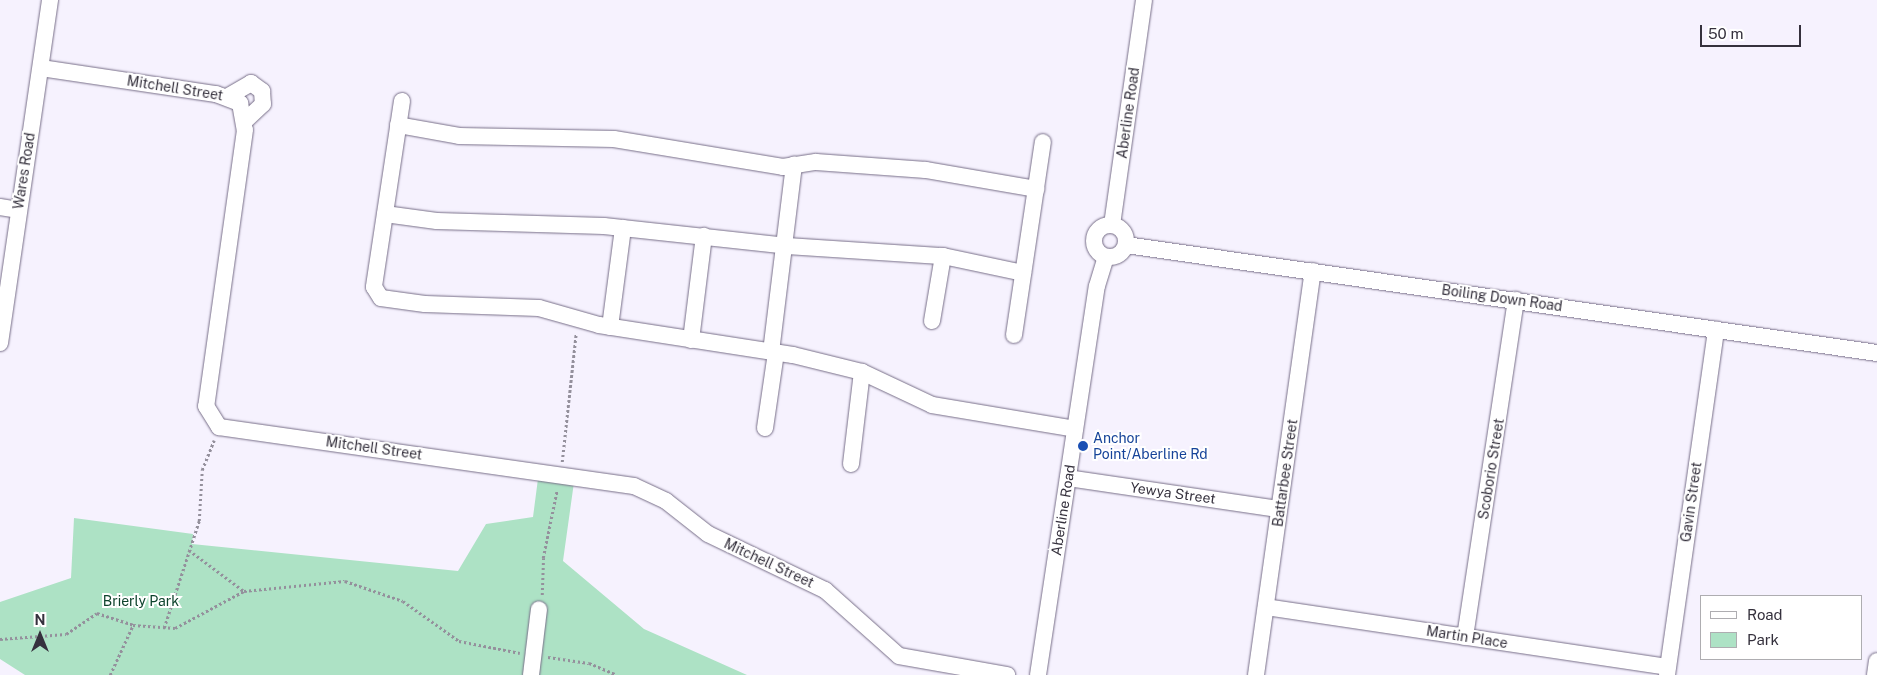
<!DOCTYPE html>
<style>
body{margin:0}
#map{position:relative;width:1877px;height:675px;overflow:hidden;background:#f6f2fe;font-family:"Public Sans",sans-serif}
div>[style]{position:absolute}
.green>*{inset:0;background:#ade2c5}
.path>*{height:2.5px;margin-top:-1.25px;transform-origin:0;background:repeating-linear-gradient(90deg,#94909c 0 2.5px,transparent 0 5px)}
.roads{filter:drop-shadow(0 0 1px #776e88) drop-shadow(0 0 1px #776e88)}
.minor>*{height:16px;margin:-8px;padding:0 8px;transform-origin:8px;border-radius:8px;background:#fff}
.minor>.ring{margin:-8px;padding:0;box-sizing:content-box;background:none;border:16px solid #fff;border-radius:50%}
.dots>*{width:14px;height:14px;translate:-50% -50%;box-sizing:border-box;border:2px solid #fff;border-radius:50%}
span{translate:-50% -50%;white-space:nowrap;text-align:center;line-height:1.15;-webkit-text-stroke:4px #fff;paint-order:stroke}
.street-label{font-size:14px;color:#35313d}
.transit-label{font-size:14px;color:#164399}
.left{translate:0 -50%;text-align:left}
.park-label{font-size:14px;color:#0d432c}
.legend{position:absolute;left:1700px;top:595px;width:162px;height:65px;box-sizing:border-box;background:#fff;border:1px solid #aeadb1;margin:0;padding:6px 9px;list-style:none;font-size:15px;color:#35313d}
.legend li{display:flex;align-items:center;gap:10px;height:25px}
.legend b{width:25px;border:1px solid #aeadb1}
.north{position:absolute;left:15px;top:610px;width:50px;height:50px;-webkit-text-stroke:4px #fff;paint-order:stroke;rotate:0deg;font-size:14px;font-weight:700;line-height:20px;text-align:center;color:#35313d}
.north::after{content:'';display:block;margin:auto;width:18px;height:22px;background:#35313d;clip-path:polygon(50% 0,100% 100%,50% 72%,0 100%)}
.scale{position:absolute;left:1700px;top:25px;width:101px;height:22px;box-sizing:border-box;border:2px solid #35313d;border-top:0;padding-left:6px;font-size:15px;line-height:18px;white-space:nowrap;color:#35313d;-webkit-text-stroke:4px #fff;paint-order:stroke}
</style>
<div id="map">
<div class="green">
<i style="clip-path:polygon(539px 471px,575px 475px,563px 561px,644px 629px,747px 675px,25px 675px,0 659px,0 602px,71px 578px,74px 518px,193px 534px,192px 544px,458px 571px,486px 524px,533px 517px)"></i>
</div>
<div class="path">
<i style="left:562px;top:462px;width:129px;rotate:-83.8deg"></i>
<i style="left:189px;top:550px;width:69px;rotate:36.7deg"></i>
<i style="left:542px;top:595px;width:37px;rotate:-88deg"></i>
<i style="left:543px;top:558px;width:69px;rotate:-78.4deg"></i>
<i style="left:164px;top:628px;width:113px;rotate:-71.9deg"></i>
<i style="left:199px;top:521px;width:51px;rotate:-86.6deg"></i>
<i style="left:202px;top:470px;width:32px;rotate:-68deg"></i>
<i style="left:0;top:639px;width:66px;rotate:-4.3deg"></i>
<i style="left:66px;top:634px;width:37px;rotate:-34deg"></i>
<i style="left:97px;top:613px;width:38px;rotate:18deg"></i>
<i style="left:133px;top:625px;width:42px;rotate:4.1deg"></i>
<i style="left:175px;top:628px;width:78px;rotate:-28.2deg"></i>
<i style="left:244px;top:591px;width:101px;rotate:-5.7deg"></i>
<i style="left:345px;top:581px;width:61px;rotate:19deg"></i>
<i style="left:403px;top:601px;width:69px;rotate:35.5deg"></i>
<i style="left:459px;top:641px;width:62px;rotate:11.1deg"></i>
<i style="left:548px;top:657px;width:41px;rotate:8.3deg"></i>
<i style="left:589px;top:663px;width:30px;rotate:23deg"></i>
<i style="left:110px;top:675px;width:55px;rotate:-65.3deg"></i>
</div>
<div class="roads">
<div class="minor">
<i style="left:41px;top:68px;width:177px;rotate:8.5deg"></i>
<i style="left:216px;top:94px;width:26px;rotate:21deg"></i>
<i style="left:240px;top:103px;width:27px;rotate:80deg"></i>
<i style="left:245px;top:130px;width:279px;rotate:98deg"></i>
<i style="left:206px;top:406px;width:25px;rotate:58deg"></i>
<i style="left:219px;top:427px;width:419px;rotate:8.1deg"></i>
<i style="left:634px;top:486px;width:35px;rotate:25deg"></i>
<i style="left:666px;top:501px;width:53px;rotate:38.2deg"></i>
<i style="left:708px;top:534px;width:130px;rotate:25.6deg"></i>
<i style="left:825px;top:590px;width:99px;rotate:41.7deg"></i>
<i style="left:899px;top:656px;width:110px;rotate:10deg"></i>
<i style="left:227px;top:97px;width:28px;rotate:-30deg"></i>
<i style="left:251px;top:83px;width:14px;rotate:36deg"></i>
<i style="left:262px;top:91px;width:13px;rotate:86deg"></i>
<i style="left:263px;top:104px;width:25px;rotate:137deg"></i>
<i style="left:402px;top:101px;width:188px;rotate:98.6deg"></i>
<i style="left:374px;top:287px;width:13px;rotate:58deg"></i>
<i style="left:381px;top:298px;width:44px;rotate:7.8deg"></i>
<i style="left:425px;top:304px;width:114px;rotate:2deg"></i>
<i style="left:539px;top:308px;width:62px;rotate:15.8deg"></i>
<i style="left:599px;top:325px;width:196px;rotate:8.8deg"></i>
<i style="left:793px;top:355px;width:71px;rotate:13.8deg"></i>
<i style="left:862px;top:372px;width:77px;rotate:25.2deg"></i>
<i style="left:932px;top:405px;width:145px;rotate:9.5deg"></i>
<i style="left:398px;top:125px;width:62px;rotate:10.2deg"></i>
<i style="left:459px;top:136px;width:155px;rotate:1.1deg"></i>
<i style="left:614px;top:139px;width:171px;rotate:9.4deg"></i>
<i style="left:783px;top:167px;width:33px;rotate:-9deg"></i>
<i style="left:816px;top:162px;width:110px;rotate:4.2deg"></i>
<i style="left:926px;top:170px;width:112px;rotate:9.8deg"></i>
<i style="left:0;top:207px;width:18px;rotate:9deg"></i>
<i style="left:385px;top:214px;width:52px;rotate:7.7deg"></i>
<i style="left:437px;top:221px;width:167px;rotate:1.7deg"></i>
<i style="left:604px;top:226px;width:184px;rotate:6.2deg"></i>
<i style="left:787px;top:246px;width:156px;rotate:3.7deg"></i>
<i style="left:943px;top:256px;width:82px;rotate:12deg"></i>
<i class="ring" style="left:1094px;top:225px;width:16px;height:16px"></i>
<i style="left:1112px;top:225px;width:227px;rotate:-81.9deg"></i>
<i style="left:1126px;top:245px;width:759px;rotate:8.18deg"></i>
<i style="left:932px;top:321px;width:66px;rotate:-80.4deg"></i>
<i style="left:610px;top:327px;width:100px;rotate:-82.5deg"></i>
<i style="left:1014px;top:335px;width:195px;rotate:-81.5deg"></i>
<i style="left:691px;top:340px;width:105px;rotate:-82.9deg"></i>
<i style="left:0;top:343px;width:347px;rotate:-81.7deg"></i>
<i style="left:771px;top:352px;width:189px;rotate:-83deg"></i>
<i style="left:765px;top:428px;width:76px;rotate:-81.7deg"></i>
<i style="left:851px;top:464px;width:93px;rotate:-83.2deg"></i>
<i style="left:1068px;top:478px;width:213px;rotate:8.4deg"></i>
<i style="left:1266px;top:607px;width:406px;rotate:8.5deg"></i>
<i style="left:1465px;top:637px;width:341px;rotate:-81.4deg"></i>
<i style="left:531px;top:675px;width:66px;rotate:-83.1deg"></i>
<i style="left:1038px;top:675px;width:393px;rotate:-81.4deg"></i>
<i style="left:1097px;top:286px;width:30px;rotate:-73deg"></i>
<i style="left:1256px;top:675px;width:408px;rotate:-82deg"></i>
<i style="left:1667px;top:675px;width:349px;rotate:-81.9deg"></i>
<i style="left:1875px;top:675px;width:14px;rotate:-82deg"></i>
</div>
</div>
<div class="dots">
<i style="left:1083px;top:446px;background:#1a4fb4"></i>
</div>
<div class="street-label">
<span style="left:175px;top:88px;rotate:9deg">Mitchell Street</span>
<span style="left:1128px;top:113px;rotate:-82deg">Aberline Road</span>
<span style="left:24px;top:171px;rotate:-81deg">Wares Road</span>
<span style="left:1502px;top:298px;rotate:8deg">Boiling Down Road</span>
<span style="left:374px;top:448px;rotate:8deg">Mitchell Street</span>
<span style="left:1491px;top:469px;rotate:-81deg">Scoborio Street</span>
<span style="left:1285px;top:473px;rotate:-82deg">Battarbee Street</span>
<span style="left:1173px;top:493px;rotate:8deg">Yewya Street</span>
<span style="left:1691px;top:502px;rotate:-82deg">Gavin Street</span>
<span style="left:1063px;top:510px;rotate:-81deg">Aberline Road</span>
<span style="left:769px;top:563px;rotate:25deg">Mitchell Street</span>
<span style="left:1467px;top:637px;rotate:9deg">Martin Place</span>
</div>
<div class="transit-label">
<span class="left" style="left:1093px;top:446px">Anchor<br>Point/Aberline Rd</span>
</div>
<div class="park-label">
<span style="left:141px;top:601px">Brierly Park</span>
</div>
<ul class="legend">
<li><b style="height:6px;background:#fff"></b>Road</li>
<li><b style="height:14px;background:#ade2c5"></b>Park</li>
</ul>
<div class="north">N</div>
<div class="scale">50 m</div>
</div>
